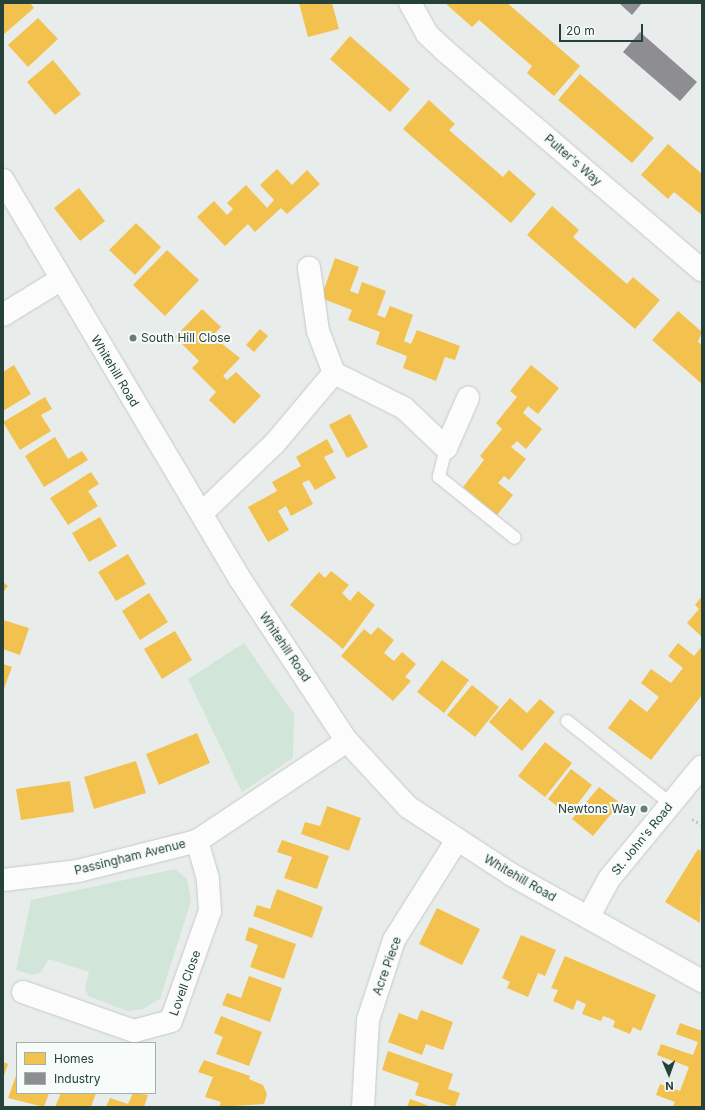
<!DOCTYPE html>
<style>
body{margin:0}
#map{position:relative;width:705px;height:1110px;overflow:hidden;background:#e8edeb;font-family:Inter,sans-serif}
div>[style]{position:absolute}
.green>*{inset:0;background:#d1e6d8}
.homes>*{inset:0;background:#f2c14e}
.industry>*{inset:0;background:#8d8d92}
.path>*{height:2.5px;margin-top:-1.25px;transform-origin:0;background:repeating-linear-gradient(90deg,#c3ccca 0 2px,transparent 0 5px)}
.roads{filter:drop-shadow(0 0 1px #c5cac8) drop-shadow(0 0 1px #c5cac8)}
.service>*{height:12px;margin:-6px;padding:0 6px;transform-origin:6px;border-radius:6px;background:#fcfcfc}
.minor>*{height:22px;margin:-11px;padding:0 11px;transform-origin:11px;border-radius:11px;background:#fcfcfc}
.tertiary>*{height:22px;margin:-11px;padding:0 11px;transform-origin:11px;border-radius:11px;background:#fcfcfc}
.dots>*{width:11px;height:11px;translate:-50% -50%;box-sizing:border-box;border:2px solid #f7fbf9;border-radius:50%}
span{translate:-50% -50%;white-space:nowrap;text-align:center;line-height:1.15;-webkit-text-stroke:4px #f7fbf9;paint-order:stroke}
.street-label{font-size:12px;color:#24423a}
.poi-label{font-size:12px;color:#24423a}
.left{translate:0 -50%;text-align:left}
.right{translate:-100% -50%;text-align:right}
.frame{position:absolute;inset:0;border:4px solid #24423a;pointer-events:none}
.legend{position:absolute;left:16px;top:1042px;width:140px;height:52px;box-sizing:border-box;background:#f7fbf9;border:1px solid #a3b1ad;margin:0;padding:5px 7px;list-style:none;font-size:12px;color:#24423a}
.legend li{display:flex;align-items:center;gap:8px;height:20px}
.legend b{width:20px;border:1px solid #a3b1ad}
.north{position:absolute;left:649px;top:1054px;width:40px;height:40px;-webkit-text-stroke:3px #f7fbf9;paint-order:stroke;rotate:178deg;font-size:11px;font-weight:700;line-height:16px;text-align:center;color:#24423a}
.north::after{content:'';display:block;margin:auto;width:14px;height:18px;background:#24423a;clip-path:polygon(50% 0,100% 100%,50% 72%,0 100%)}
.scale{position:absolute;left:559px;top:24px;width:84px;height:18px;box-sizing:border-box;border:2px solid #24423a;border-top:0;padding-left:5px;font-size:12px;line-height:14px;white-space:nowrap;color:#24423a;-webkit-text-stroke:3px #f7fbf9;paint-order:stroke}
</style>
<div id="map">
<div class="green">
<i style="clip-path:polygon(244px 643px,294px 714px,293px 758px,242px 792px,188px 679px)"></i>
<i style="clip-path:polygon(175px 869px,187px 879px,191px 901px,160px 999px,143px 1009px,127px 1011px,88px 996px,85px 987px,89px 972px,49px 959px,40px 973px,32px 975px,16px 970px,31px 900px)"></i>
</div>
<div class="homes">
<i style="clip-path:polygon(3px 3px,30px 3px,34px 8px,3px 35px)"></i>
<i style="clip-path:polygon(299px 3px,332px 3px,339px 29px,308px 37px)"></i>
<i style="clip-path:polygon(445px 3px,507px 3px,580px 66px,554px 96px,527px 73px,532px 66px,479px 20px,472px 27px)"></i>
<i style="clip-path:polygon(38px 18px,58px 39px,28px 67px,8px 45px)"></i>
<i style="clip-path:polygon(350px 36px,410px 89px,390px 112px,330px 59px)"></i>
<i style="clip-path:polygon(53px 60px,81px 94px,55px 115px,27px 82px)"></i>
<i style="clip-path:polygon(580px 74px,654px 138px,632px 163px,558px 100px)"></i>
<i style="clip-path:polygon(429px 100px,455px 124px,449px 130px,503px 177px,509px 170px,536px 194px,511px 223px,403px 129px)"></i>
<i style="clip-path:polygon(668px 144px,702px 174px,702px 215px,674px 192px,668px 199px,641px 175px)"></i>
<i style="clip-path:polygon(277px 169px,292px 185px,307px 170px,320px 184px,287px 214px,281px 208px,255px 232px,248px 224px,225px 246px,197px 217px,214px 201px,227px 215px,233px 209px,227px 203px,246px 185px,267px 208px,274px 200px,260px 185px)"></i>
<i style="clip-path:polygon(79px 188px,105px 221px,80px 241px,54px 208px)"></i>
<i style="clip-path:polygon(552px 206px,579px 230px,573px 237px,627px 284px,633px 277px,660px 300px,635px 329px,527px 235px)"></i>
<i style="clip-path:polygon(136px 223px,161px 247px,135px 275px,109px 250px)"></i>
<i style="clip-path:polygon(167px 250px,199px 280px,165px 316px,133px 285px)"></i>
<i style="clip-path:polygon(335px 258px,359px 267px,350px 291px,358px 294px,362px 282px,386px 291px,377px 315px,385px 318px,390px 306px,413px 315px,404px 341px,411px 344px,417px 330px,460px 346px,455px 360px,445px 357px,436px 381px,403px 368px,407px 356px,376px 344px,380px 332px,348px 320px,352px 310px,321px 298px)"></i>
<i style="clip-path:polygon(202px 309px,221px 327px,212px 336px,240px 358px,223px 376px,227px 380px,236px 372px,261px 396px,234px 424px,209px 400px,216px 392px,192px 368px,199px 361px,175px 337px)"></i>
<i style="clip-path:polygon(678px 311px,702px 332px,698px 342px,702px 345px,702px 384px,652px 340px)"></i>
<i style="clip-path:polygon(260px 329px,268px 336px,254px 352px,246px 345px)"></i>
<i style="clip-path:polygon(14px 365px,31px 394px,3px 411px,3px 372px)"></i>
<i style="clip-path:polygon(531px 365px,559px 388px,538px 414px,528px 406px,523px 413px,542px 429px,526px 449px,517px 441px,511px 447px,526px 459px,509px 480px,504px 476px,498px 483px,513px 495px,497px 515px,463px 487px,484px 460px,480px 456px,502px 429px,496px 423px,517px 397px,510px 391px)"></i>
<i style="clip-path:polygon(45px 397px,52px 409px,41px 415px,51px 431px,20px 450px,3px 422px)"></i>
<i style="clip-path:polygon(350px 414px,368px 447px,347px 458px,329px 425px)"></i>
<i style="clip-path:polygon(55px 437px,68px 459px,82px 451px,88px 460px,44px 487px,25px 456px)"></i>
<i style="clip-path:polygon(327px 439px,334px 452px,324px 457px,336px 478px,315px 490px,309px 480px,302px 483px,313px 504px,291px 516px,286px 506px,278px 511px,289px 530px,268px 542px,248px 507px,277px 491px,272px 482px,301px 466px,296px 457px)"></i>
<i style="clip-path:polygon(91px 472px,99px 484px,88px 491px,98px 506px,68px 525px,50px 498px)"></i>
<i style="clip-path:polygon(100px 517px,117px 546px,89px 562px,72px 533px)"></i>
<i style="clip-path:polygon(128px 554px,146px 584px,116px 601px,98px 572px)"></i>
<i style="clip-path:polygon(331px 571px,349px 585px,342px 593px,350px 601px,358px 591px,375px 605px,343px 649px,290px 605px,319px 572px,325px 578px)"></i>
<i style="clip-path:polygon(3px 582px,8px 586px,3px 592px)"></i>
<i style="clip-path:polygon(149px 593px,168px 622px,140px 640px,122px 611px)"></i>
<i style="clip-path:polygon(702px 596px,702px 637px,687px 623px,699px 609px,695px 605px)"></i>
<i style="clip-path:polygon(3px 620px,29px 628px,20px 655px,3px 649px)"></i>
<i style="clip-path:polygon(378px 627px,394px 640px,384px 653px,394px 661px,402px 652px,416px 664px,405px 677px,411px 681px,393px 701px,341px 656px,364px 629px,371px 635px)"></i>
<i style="clip-path:polygon(175px 631px,192px 660px,162px 679px,144px 649px)"></i>
<i style="clip-path:polygon(678px 643px,694px 656px,702px 646px,702px 695px,651px 760px,608px 728px,630px 699px,647px 712px,659px 697px,641px 683px,651px 669px,671px 683px,683px 668px,668px 656px)"></i>
<i style="clip-path:polygon(442px 660px,469px 680px,444px 713px,417px 692px)"></i>
<i style="clip-path:polygon(3px 664px,12px 667px,3px 691px)"></i>
<i style="clip-path:polygon(472px 685px,499px 707px,475px 737px,447px 715px)"></i>
<i style="clip-path:polygon(510px 698px,527px 713px,540px 699px,555px 712px,522px 751px,489px 722px)"></i>
<i style="clip-path:polygon(197px 733px,210px 763px,159px 785px,146px 754px)"></i>
<i style="clip-path:polygon(545px 742px,572px 763px,545px 797px,518px 776px)"></i>
<i style="clip-path:polygon(136px 761px,146px 793px,94px 809px,84px 777px)"></i>
<i style="clip-path:polygon(571px 769px,592px 785px,569px 815px,548px 799px)"></i>
<i style="clip-path:polygon(70px 781px,74px 812px,21px 820px,16px 789px)"></i>
<i style="clip-path:polygon(599px 787px,620px 803px,593px 836px,572px 819px)"></i>
<i style="clip-path:polygon(327px 806px,361px 818px,349px 851px,301px 834px,305px 822px,320px 826px)"></i>
<i style="clip-path:polygon(282px 840px,329px 856px,317px 889px,284px 878px,292px 857px,277px 852px)"></i>
<i style="clip-path:polygon(698px 849px,702px 852px,700px 923px,665px 902px)"></i>
<i style="clip-path:polygon(277px 889px,323px 907px,312px 938px,253px 916px,257px 905px,270px 909px)"></i>
<i style="clip-path:polygon(437px 908px,480px 929px,462px 965px,419px 944px)"></i>
<i style="clip-path:polygon(249px 927px,296px 944px,284px 979px,250px 967px,258px 945px,245px 940px)"></i>
<i style="clip-path:polygon(521px 935px,556px 950px,545px 976px,538px 973px,528px 997px,507px 988px,510px 982px,502px 978px)"></i>
<i style="clip-path:polygon(565px 956px,656px 995px,641px 1031px,633px 1027px,630px 1034px,613px 1027px,615px 1021px,609px 1018px,603px 1016px,601px 1021px,582px 1014px,586px 1004px,577px 1000px,573px 1010px,553px 1001px,558px 990px,551px 988px)"></i>
<i style="clip-path:polygon(249px 976px,282px 988px,270px 1022px,222px 1005px,227px 993px,241px 998px)"></i>
<i style="clip-path:polygon(421px 1010px,453px 1022px,443px 1050px,426px 1044px,422px 1055px,388px 1042px,399px 1013px,417px 1020px)"></i>
<i style="clip-path:polygon(221px 1016px,262px 1032px,249px 1066px,216px 1054px,223px 1037px,214px 1033px)"></i>
<i style="clip-path:polygon(680px 1023px,702px 1031px,702px 1107px,673px 1107px,675px 1102px,656px 1095px,660px 1084px,680px 1091px,689px 1067px,657px 1055px,661px 1044px,693px 1055px,698px 1042px,676px 1034px)"></i>
<i style="clip-path:polygon(388px 1051px,453px 1074px,448px 1089px,460px 1093px,455px 1107px,415px 1095px,419px 1083px,382px 1070px)"></i>
<i style="clip-path:polygon(204px 1060px,250px 1076px,249px 1079px,263px 1085px,267px 1094px,264px 1104px,219px 1107px,221px 1102px,205px 1097px,213px 1077px,198px 1072px)"></i>
<i style="clip-path:polygon(3px 1062px,8px 1064px,3px 1078px)"></i>
<i style="clip-path:polygon(17px 1073px,17px 1093px,49px 1093px,44px 1107px,8px 1098px)"></i>
<i style="clip-path:polygon(61px 1093px,96px 1093px,91px 1107px,55px 1107px)"></i>
<i style="clip-path:polygon(133px 1093px,148px 1095px,144px 1107px,106px 1107px,110px 1098px,128px 1104px)"></i>
<i style="clip-path:polygon(410px 1099px,432px 1107px,407px 1107px)"></i>
</div>
<div class="industry">
<i style="clip-path:polygon(619px 3px,642px 3px,632px 15px)"></i>
<i style="clip-path:polygon(640px 32px,697px 82px,680px 101px,623px 52px)"></i>
</div>
<div class="path">
<i style="left:692px;top:819px;width:12px;rotate:31deg"></i>
</div>
<div class="roads">
<div class="service">
<i style="left:446px;top:448px;width:30px;rotate:104deg"></i>
<i style="left:439px;top:477px;width:97px;rotate:38.8deg"></i>
<i style="left:567px;top:721px;width:133px;rotate:38.6deg"></i>
</div>
<div class="minor">
<i style="left:410px;top:3px;width:35px;rotate:61deg"></i>
<i style="left:427px;top:34px;width:23px;rotate:43deg"></i>
<i style="left:444px;top:50px;width:339px;rotate:40.5deg"></i>
<i style="left:3px;top:315px;width:67px;rotate:-31.6deg"></i>
<i style="left:334px;top:373px;width:78px;rotate:26.6deg"></i>
<i style="left:404px;top:408px;width:58px;rotate:43.6deg"></i>
<i style="left:446px;top:448px;width:55px;rotate:-66.3deg"></i>
<i style="left:202px;top:513px;width:101px;rotate:-43.8deg"></i>
<i style="left:275px;top:443px;width:92px;rotate:-49.9deg"></i>
<i style="left:334px;top:373px;width:45px;rotate:-110.9deg"></i>
<i style="left:318px;top:331px;width:64px;rotate:-98.1deg"></i>
<i style="left:3px;top:880px;width:76px;rotate:-6.8deg"></i>
<i style="left:78px;top:871px;width:123px;rotate:-14.1deg"></i>
<i style="left:197px;top:841px;width:180px;rotate:-33.7deg"></i>
<i style="left:589px;top:916px;width:42px;rotate:-61.6deg"></i>
<i style="left:609px;top:879px;width:146px;rotate:-50.5deg"></i>
<i style="left:23px;top:992px;width:118px;rotate:19.4deg"></i>
<i style="left:134px;top:1031px;width:38px;rotate:-15deg"></i>
<i style="left:171px;top:1021px;width:117px;rotate:-70.5deg"></i>
<i style="left:210px;top:911px;width:32px;rotate:-94deg"></i>
<i style="left:208px;top:879px;width:40px;rotate:-106deg"></i>
<i style="left:363px;top:1107px;width:87px;rotate:-86.7deg"></i>
<i style="left:368px;top:1020px;width:84px;rotate:-72deg"></i>
<i style="left:394px;top:940px;width:118px;rotate:-57.8deg"></i>
</div>
<div class="tertiary">
<i style="left:3px;top:180px;width:464px;rotate:59.3deg"></i>
<i style="left:240px;top:579px;width:194px;rotate:56.6deg"></i>
<i style="left:347px;top:741px;width:90px;rotate:47.3deg"></i>
<i style="left:408px;top:807px;width:124px;rotate:33.2deg"></i>
<i style="left:512px;top:875px;width:218px;rotate:29.2deg"></i>
</div>
</div>
<div class="dots">
<i style="left:133px;top:338px;background:#697e78"></i>
<i style="left:644px;top:809px;background:#697e78"></i>
</div>
<div class="street-label">
<span style="left:573px;top:160px;rotate:41deg">Pulter's Way</span>
<span style="left:115px;top:371px;rotate:59deg">Whitehill Road</span>
<span style="left:285px;top:647px;rotate:56deg">Whitehill Road</span>
<span style="left:642px;top:839px;rotate:-51deg">St. John's Road</span>
<span style="left:130px;top:857px;rotate:-14deg">Passingham Avenue</span>
<span style="left:520px;top:878px;rotate:30deg">Whitehill Road</span>
<span style="left:387px;top:966px;rotate:-70deg">Acre Piece</span>
<span style="left:185px;top:983px;rotate:-70deg">Lovell Close</span>
</div>
<div class="poi-label">
<span class="left" style="left:141px;top:338px">South Hill Close</span>
<span class="right" style="left:636px;top:809px">Newtons Way</span>
</div>
<div class="frame"></div>
<ul class="legend">
<li><b style="height:11px;background:#f2c14e"></b>Homes</li>
<li><b style="height:11px;background:#8d8d92"></b>Industry</li>
</ul>
<div class="north">N</div>
<div class="scale">20 m</div>
</div>
